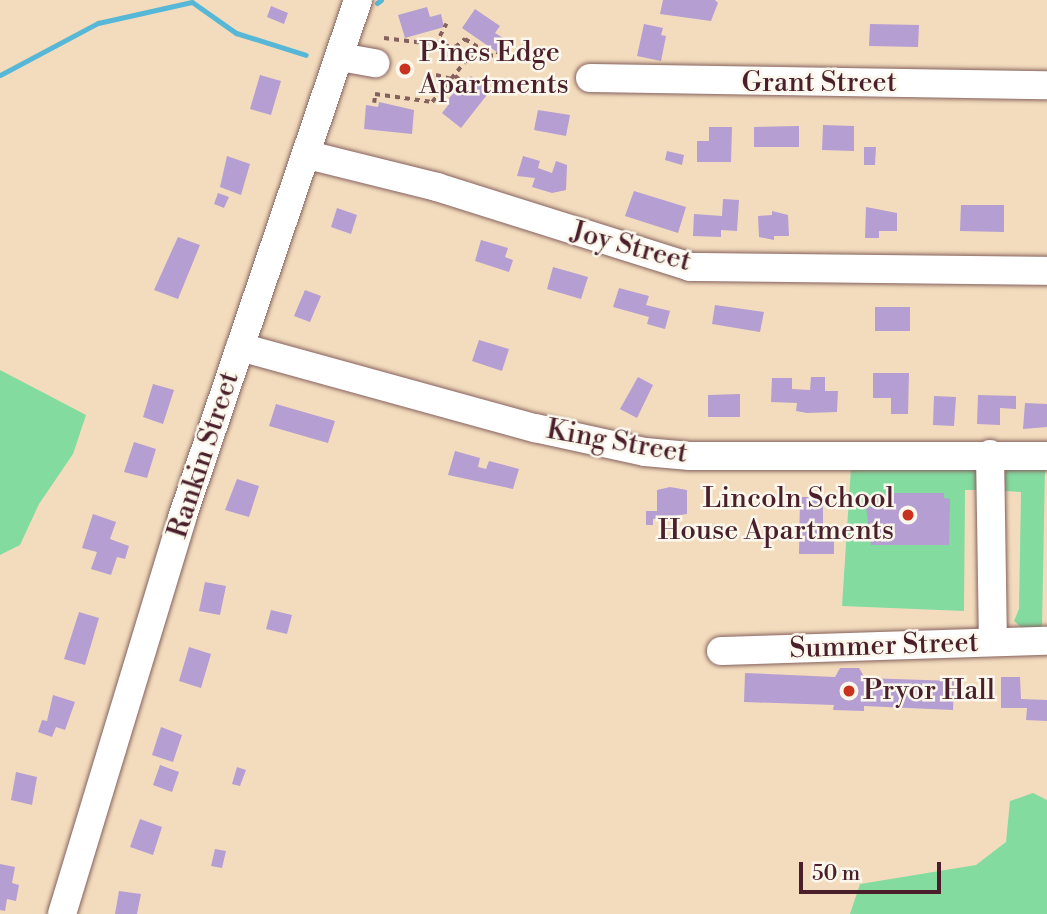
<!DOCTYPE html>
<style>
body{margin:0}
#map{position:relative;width:1047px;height:914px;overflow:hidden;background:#f3dcbd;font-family:"Libre Bodoni",serif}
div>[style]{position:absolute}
.green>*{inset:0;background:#83dba0}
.stream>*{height:5px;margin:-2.5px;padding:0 2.5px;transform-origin:2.5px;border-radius:2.5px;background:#57b7d6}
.building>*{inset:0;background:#b59ed1}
.path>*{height:3.5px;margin-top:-1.75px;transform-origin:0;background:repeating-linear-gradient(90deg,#85615e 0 5px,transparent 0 10px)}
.roads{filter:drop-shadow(0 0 2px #85615e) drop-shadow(0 0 2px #85615e)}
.minor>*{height:28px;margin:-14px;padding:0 14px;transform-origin:14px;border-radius:14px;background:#fff}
.dots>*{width:19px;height:19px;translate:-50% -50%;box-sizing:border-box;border:4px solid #fbf7ec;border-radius:50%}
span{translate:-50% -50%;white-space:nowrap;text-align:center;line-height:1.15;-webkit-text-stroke:5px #fbf7ec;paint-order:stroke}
.poi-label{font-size:28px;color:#4a1f2b}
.left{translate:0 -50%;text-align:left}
.right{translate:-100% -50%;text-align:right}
.street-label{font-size:28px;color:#4a1f2b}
.scale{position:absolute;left:799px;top:862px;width:142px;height:32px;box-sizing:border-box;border:4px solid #4a1f2b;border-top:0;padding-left:9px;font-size:21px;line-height:24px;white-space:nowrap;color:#4a1f2b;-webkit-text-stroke:5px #fbf7ec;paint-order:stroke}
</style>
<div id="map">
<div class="green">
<i style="clip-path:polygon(0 370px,86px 415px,73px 454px,39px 504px,20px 545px,0 555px)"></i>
<i style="clip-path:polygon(851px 467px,977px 467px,978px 490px,965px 490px,964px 611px,842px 606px)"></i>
<i style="clip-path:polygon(1009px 468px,1045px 468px,1042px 629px,1023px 629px,1014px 621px,1019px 609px,1021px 492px,1005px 491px,1004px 474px)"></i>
<i style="clip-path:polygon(1033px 793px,1047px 800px,1047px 914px,850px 914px,860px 884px,976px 865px,1006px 842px,1010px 801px)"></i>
</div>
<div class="stream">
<i style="left:377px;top:3px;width:5px;rotate:-37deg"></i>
<i style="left:0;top:75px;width:111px;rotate:-28deg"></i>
<i style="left:98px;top:23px;width:96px;rotate:-12.6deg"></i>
<i style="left:192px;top:2px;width:54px;rotate:35.2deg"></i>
<i style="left:236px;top:33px;width:73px;rotate:17.4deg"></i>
</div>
<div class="building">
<i style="clip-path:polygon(663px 0,715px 0,718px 3px,711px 21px,660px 14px)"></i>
<i style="clip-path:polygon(271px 6px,288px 13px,284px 24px,267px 17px)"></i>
<i style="clip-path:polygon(427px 7px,430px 17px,441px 14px,444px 27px,405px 38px,398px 15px)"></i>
<i style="clip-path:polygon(475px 9px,500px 26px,495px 33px,505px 39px,497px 52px,462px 28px)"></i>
<i style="clip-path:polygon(644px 24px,663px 28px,661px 35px,666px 36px,661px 61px,637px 56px)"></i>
<i style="clip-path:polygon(870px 24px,919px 25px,918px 47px,869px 46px)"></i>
<i style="clip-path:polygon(260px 75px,281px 81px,271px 115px,250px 109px)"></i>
<i style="clip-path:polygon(471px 76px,490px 91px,461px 128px,442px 113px,449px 104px,446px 101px)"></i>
<i style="clip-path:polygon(379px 102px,414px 110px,412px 134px,364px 129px,366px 105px,378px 107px)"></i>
<i style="clip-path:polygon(538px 110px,570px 115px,566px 136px,534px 130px)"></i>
<i style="clip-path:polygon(823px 125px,854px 126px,854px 151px,822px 150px)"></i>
<i style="clip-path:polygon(799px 126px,799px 147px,754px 147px,754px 127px)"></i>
<i style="clip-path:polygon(709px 127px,732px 127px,731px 162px,697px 162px,697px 141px,709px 141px)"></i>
<i style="clip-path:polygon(864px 147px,876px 147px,875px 165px,864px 165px)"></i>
<i style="clip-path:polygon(667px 151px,684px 155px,682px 165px,665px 160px)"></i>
<i style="clip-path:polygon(227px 156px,250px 164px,241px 195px,220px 187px)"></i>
<i style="clip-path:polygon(523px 156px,540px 161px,538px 168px,552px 173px,556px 161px,567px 165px,566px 190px,552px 193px,532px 187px,535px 178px,517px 176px)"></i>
<i style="clip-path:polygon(634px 191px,686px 207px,678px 233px,625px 216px)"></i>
<i style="clip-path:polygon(218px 193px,229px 197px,224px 208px,214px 204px)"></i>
<i style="clip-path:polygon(723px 199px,739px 200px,737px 231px,721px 230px,721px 237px,693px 236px,694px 214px,722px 216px)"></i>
<i style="clip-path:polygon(961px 205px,1004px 205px,1004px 232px,960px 231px)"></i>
<i style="clip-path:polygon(866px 207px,897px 213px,897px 231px,879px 231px,879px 238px,865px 238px)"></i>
<i style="clip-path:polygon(337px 208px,357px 215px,351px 234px,331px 227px)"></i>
<i style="clip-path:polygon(772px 211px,788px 215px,789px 236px,774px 236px,774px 240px,759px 237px,758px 216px,772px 215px)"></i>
<i style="clip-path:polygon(178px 237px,200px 245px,178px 299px,154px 290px)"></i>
<i style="clip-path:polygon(481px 240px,508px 248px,505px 257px,513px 260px,509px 272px,475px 261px)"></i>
<i style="clip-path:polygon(553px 267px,588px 277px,581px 299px,547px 289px)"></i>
<i style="clip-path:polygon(619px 288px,649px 296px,646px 305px,670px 311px,665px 329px,647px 324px,649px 317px,613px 307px)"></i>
<i style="clip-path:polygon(305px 290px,321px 296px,310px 322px,294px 316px)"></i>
<i style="clip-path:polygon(715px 305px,764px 312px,760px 332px,712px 324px)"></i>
<i style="clip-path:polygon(875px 307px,910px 307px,910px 331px,875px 331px)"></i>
<i style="clip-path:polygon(479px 340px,509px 349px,502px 371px,472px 361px)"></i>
<i style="clip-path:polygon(873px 373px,909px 373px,908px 414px,891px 414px,891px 398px,873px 398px)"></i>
<i style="clip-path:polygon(638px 377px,653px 385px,637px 418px,620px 409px)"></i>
<i style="clip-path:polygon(811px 377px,825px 377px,825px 391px,838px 391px,837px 412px,807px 413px,796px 411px,797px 403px,771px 402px,772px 378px,792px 378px,792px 389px,810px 390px)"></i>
<i style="clip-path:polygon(153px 384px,174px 390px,163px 424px,143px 417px)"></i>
<i style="clip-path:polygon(740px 394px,740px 417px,708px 417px,708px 395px)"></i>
<i style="clip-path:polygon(978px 395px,1016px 396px,1016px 409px,1000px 408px,1000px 425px,977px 424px)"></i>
<i style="clip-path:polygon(934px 396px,956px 397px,954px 426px,933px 425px)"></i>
<i style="clip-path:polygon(1025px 403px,1047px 404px,1047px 427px,1023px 429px)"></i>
<i style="clip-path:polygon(276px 404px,335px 421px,328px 443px,269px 426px)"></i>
<i style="clip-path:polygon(134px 442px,156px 449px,147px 478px,124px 472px)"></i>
<i style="clip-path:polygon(455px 451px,480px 458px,478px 467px,486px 469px,489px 461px,519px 469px,513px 489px,448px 475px)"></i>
<i style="clip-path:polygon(237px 479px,259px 486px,249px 517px,225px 510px)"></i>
<i style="clip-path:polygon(670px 487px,687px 490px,687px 514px,653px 519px,653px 525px,646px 525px,646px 511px,657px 511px,657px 490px)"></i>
<i style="clip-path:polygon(887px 493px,944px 493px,944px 498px,950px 499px,949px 545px,871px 545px,866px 507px,872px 507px,872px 498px,887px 498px)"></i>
<i style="clip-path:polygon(800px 497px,823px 497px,823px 531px,834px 531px,834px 554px,799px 554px)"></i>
<i style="clip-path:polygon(93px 514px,116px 522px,110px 539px,129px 546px,125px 559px,117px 557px,111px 575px,91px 569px,97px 552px,82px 548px)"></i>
<i style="clip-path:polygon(205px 582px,226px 586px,220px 615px,199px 611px)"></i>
<i style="clip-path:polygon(271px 610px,292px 615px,287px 634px,266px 629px)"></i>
<i style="clip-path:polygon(79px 612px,99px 618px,85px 665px,64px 659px)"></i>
<i style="clip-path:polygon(189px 647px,211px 654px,201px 688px,179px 681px)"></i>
<i style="clip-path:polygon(840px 668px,859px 668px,865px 678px,954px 681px,953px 710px,864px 706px,864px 711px,833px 710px,834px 705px,744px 702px,745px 673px,835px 677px)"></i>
<i style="clip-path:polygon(1001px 677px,1020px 677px,1021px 699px,1047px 700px,1047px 721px,1026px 720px,1027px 708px,1001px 708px)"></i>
<i style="clip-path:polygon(53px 695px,75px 702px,65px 730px,56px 727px,52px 737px,38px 732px,42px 720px,47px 721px)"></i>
<i style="clip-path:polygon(161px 727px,182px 735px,173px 762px,152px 755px)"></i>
<i style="clip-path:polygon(160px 765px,179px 772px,172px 792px,153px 785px)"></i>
<i style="clip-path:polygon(237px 767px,246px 770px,240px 786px,232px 784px)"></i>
<i style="clip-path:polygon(16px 772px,37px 777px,32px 805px,11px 800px)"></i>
<i style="clip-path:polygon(140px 819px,162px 827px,153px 855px,130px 847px)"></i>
<i style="clip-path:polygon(215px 849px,226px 851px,222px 868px,211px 866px)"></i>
<i style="clip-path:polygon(0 864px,15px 867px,12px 883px,19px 885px,16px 901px,7px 899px,5px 911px,0 910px)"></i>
<i style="clip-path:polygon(119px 891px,141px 894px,137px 914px,115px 914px)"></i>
</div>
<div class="path">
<i style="left:384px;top:38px;width:72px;rotate:7.2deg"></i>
<i style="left:455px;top:47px;width:17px;rotate:40deg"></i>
<i style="left:468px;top:58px;width:29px;rotate:-6deg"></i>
<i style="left:497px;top:55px;width:11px;rotate:-56deg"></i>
<i style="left:435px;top:45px;width:24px;rotate:-62deg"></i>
<i style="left:455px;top:47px;width:13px;rotate:-39deg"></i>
<i style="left:465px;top:39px;width:28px;rotate:32deg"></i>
<i style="left:436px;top:75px;width:16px;rotate:14deg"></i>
<i style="left:455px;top:76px;width:10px;rotate:37deg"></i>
<i style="left:374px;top:103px;width:9px;rotate:-84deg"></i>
<i style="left:375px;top:94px;width:58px;rotate:8deg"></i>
<i style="left:432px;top:102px;width:57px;rotate:-50.7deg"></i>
</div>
<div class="roads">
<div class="minor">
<i style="left:340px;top:57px;width:36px;rotate:10deg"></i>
<i style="left:590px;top:78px;width:457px;rotate:0.9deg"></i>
<i style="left:308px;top:155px;width:133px;rotate:13.9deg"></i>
<i style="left:437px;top:187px;width:265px;rotate:17.5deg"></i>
<i style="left:690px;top:267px;width:357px;rotate:0.6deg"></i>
<i style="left:240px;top:347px;width:306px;rotate:15.4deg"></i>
<i style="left:535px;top:428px;width:113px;rotate:12.3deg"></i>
<i style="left:645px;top:452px;width:45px;rotate:5.1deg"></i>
<i style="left:690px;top:456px;width:357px"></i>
<i style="left:990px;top:454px;width:188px;rotate:89.1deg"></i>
<i style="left:721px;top:651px;width:326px;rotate:-1.8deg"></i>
<i style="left:62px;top:914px;width:414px;rotate:-73.1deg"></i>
<i style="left:182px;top:518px;width:547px;rotate:-71.23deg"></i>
</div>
</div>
<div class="dots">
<i style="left:405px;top:69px;background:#c8321e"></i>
<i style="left:908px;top:515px;background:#c8321e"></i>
<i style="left:849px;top:691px;background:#c8321e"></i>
</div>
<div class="poi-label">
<span class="left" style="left:419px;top:69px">Pines Edge<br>Apartments</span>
<span class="right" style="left:894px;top:515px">Lincoln School<br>House Apartments</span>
<span class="left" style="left:863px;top:691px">Pryor Hall</span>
</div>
<div class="street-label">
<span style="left:819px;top:83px">Grant Street</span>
<span style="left:631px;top:247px;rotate:15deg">Joy Street</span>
<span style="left:617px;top:442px;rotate:10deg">King Street</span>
<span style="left:204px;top:455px;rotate:-72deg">Rankin Street</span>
<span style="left:884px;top:646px;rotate:-2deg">Summer Street</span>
</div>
<div class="scale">50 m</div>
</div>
